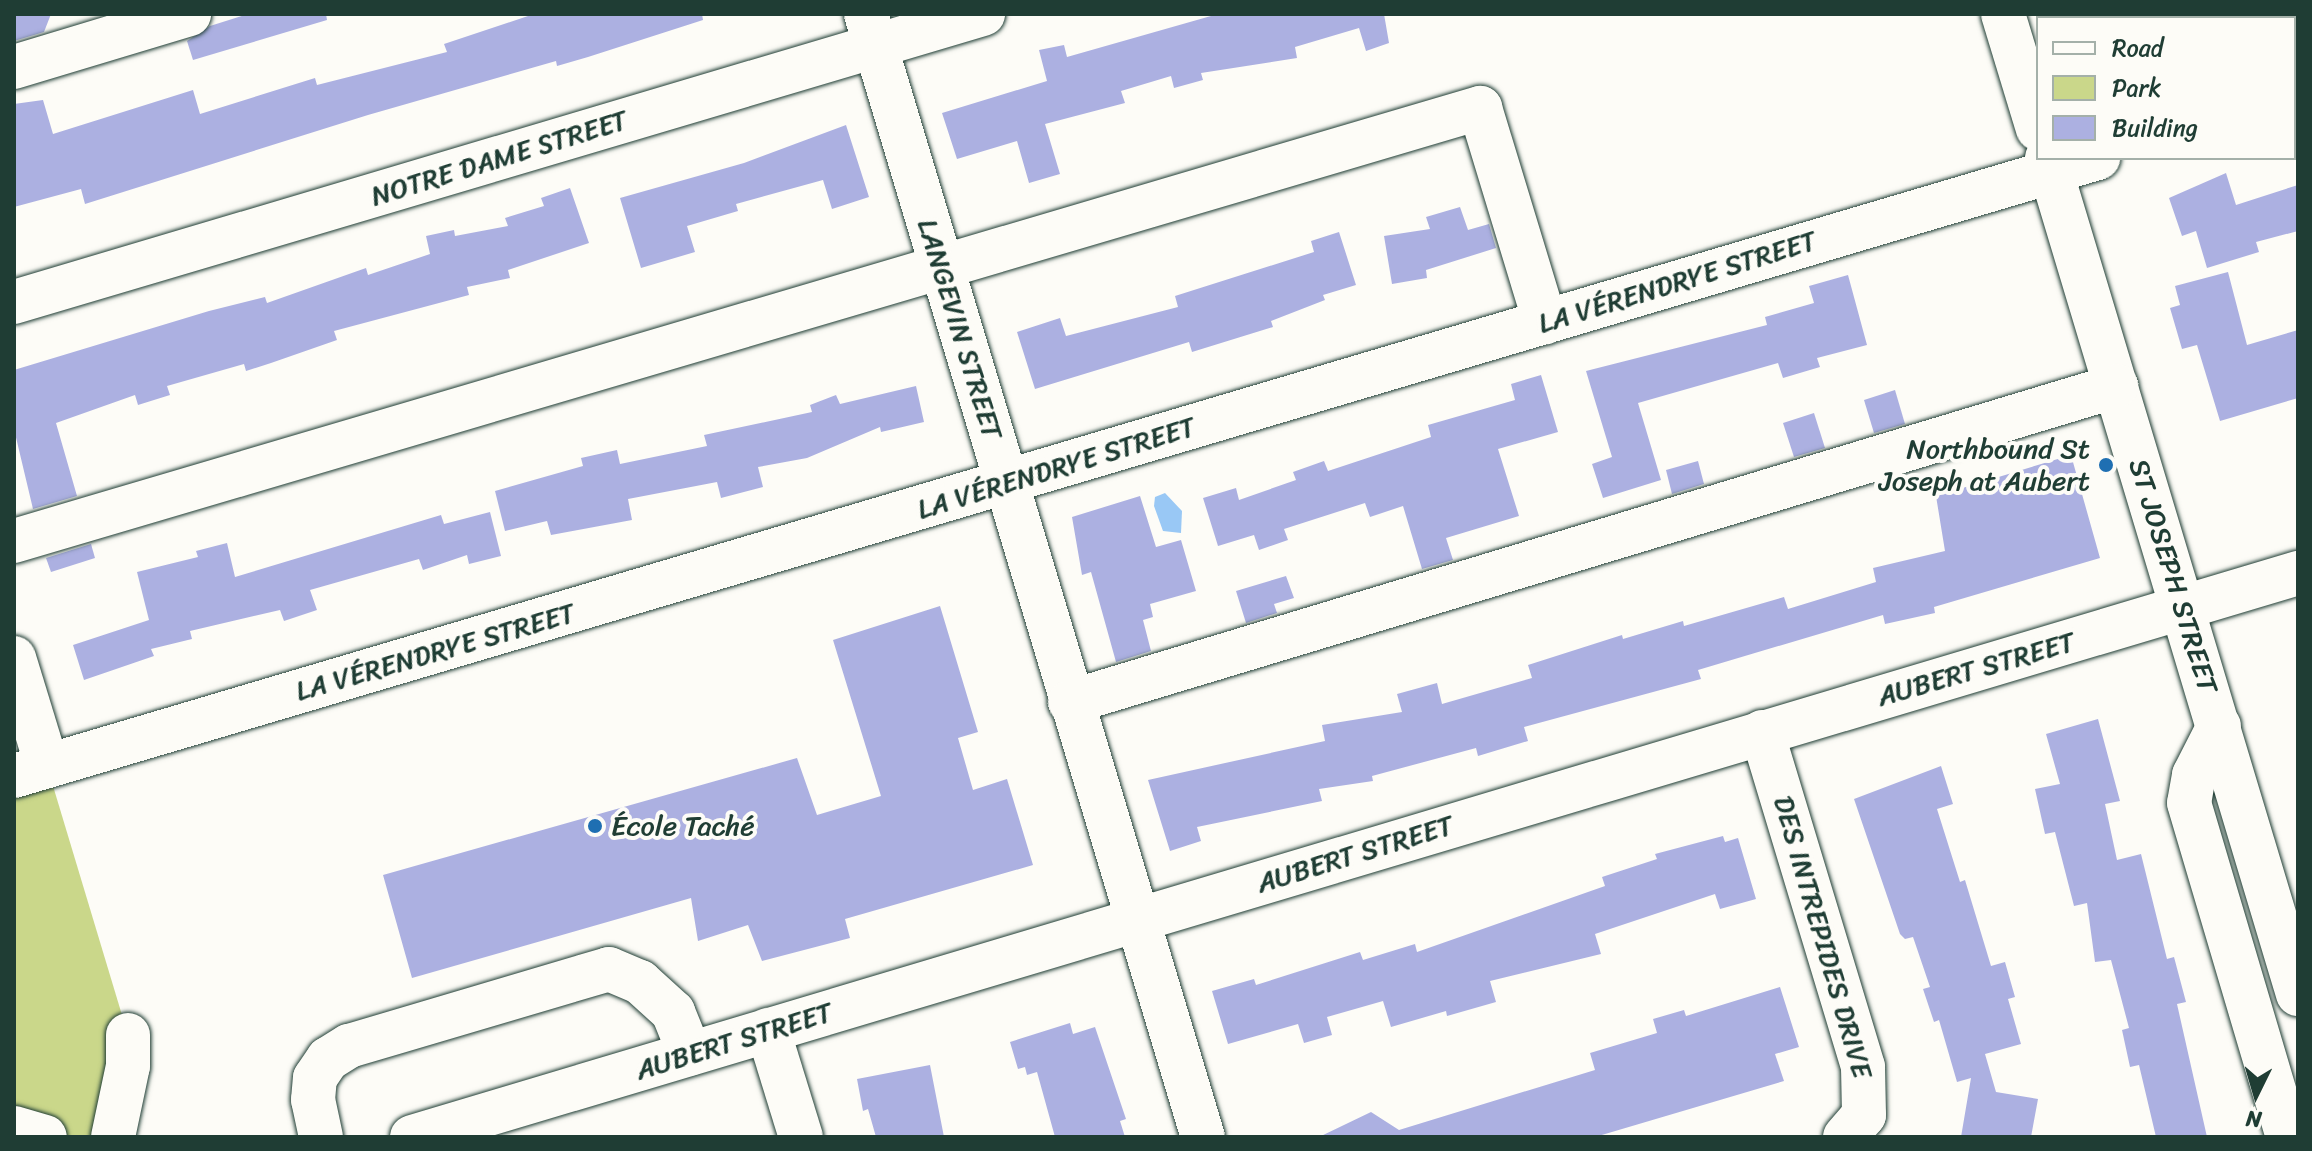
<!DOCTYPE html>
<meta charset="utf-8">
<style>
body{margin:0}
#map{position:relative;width:2312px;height:1151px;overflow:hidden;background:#fdfcf7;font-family:Sriracha,sans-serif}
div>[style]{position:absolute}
.green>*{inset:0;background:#cad78a}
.water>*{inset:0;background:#99c8f5}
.building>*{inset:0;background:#acb0e1}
.roads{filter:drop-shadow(0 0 2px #1f3d34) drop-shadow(0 0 2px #1f3d34)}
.minor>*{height:44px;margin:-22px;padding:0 22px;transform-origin:22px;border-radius:22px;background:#fdfcf7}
.dots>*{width:22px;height:22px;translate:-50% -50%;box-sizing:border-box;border:4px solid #fdfcf7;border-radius:50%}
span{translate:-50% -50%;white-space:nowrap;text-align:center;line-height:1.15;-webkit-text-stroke:8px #fdfcf7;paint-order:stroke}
.street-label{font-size:28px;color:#1f3d34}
.poi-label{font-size:28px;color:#1f3d34}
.right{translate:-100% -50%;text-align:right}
.left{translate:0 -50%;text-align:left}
.frame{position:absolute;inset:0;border:16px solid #1f3d34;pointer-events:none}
.legend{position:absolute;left:2036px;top:16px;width:260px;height:144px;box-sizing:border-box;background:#fdfcf7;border:2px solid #a4b0a9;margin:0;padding:10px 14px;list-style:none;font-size:24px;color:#1f3d34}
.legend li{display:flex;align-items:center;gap:16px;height:40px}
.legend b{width:40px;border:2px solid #a4b0a9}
.north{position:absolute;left:2216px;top:1055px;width:80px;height:80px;-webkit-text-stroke:6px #fdfcf7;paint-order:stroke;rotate:185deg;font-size:22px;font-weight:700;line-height:32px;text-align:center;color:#1f3d34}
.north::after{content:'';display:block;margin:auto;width:28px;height:36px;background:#1f3d34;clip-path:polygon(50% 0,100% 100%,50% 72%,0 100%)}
</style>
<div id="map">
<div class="green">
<i style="clip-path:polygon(47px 766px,128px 1035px,113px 1137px,45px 1137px,14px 1128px,14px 776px)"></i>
</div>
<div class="water">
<i style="clip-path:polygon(1165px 493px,1182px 511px,1181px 533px,1163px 531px,1154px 506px,1155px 497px)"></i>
</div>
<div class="building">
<i style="clip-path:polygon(14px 14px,51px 14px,44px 32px,14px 41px)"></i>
<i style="clip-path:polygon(248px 14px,326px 14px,327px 20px,193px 60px,187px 41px,210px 26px)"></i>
<i style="clip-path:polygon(549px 14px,702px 14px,703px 20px,588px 57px,557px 66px,556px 61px,368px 115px,85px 204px,81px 189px,14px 207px,14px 104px,43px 100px,53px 134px,193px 90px,200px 114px,315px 78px,317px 85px,447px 52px,444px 44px,528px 16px)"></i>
<i style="clip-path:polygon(1218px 14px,1384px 14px,1389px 43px,1366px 51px,1359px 28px,1295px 47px,1297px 58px,1201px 73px,1203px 80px,1174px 88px,1171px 76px,1121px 91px,1125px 103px,1045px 124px,1060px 174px,1029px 183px,1017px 141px,957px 159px,942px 113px,1047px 81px,1039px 50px,1064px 45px,1067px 57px)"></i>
<i style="clip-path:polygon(846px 125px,869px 197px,832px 209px,823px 180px,736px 204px,738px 211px,687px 226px,695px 252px,641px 268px,620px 198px,744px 163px)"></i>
<i style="clip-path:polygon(2226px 173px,2236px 205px,2298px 185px,2298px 231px,2256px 242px,2259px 252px,2207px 268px,2196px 231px,2182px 236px,2169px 198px)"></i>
<i style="clip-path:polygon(570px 188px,589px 243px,508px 270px,510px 278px,467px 287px,469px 295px,334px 331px,337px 340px,271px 363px,246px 371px,244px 364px,167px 386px,170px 395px,138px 405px,135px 395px,56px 423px,77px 496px,33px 509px,14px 429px,14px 370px,209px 311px,265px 297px,267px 303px,366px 268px,368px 275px,430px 254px,426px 236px,454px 230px,455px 236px,508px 226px,505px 218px,544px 206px,541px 198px)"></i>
<i style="clip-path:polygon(1460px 207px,1468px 230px,1489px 224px,1496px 248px,1426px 270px,1427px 278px,1392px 284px,1384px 236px,1430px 229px,1426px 217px)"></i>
<i style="clip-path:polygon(1339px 232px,1356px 285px,1323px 295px,1325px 300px,1271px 321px,1273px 327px,1192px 352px,1189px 342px,1035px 389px,1017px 332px,1060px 318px,1066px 336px,1178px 307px,1175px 296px,1314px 252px,1311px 241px)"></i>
<i style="clip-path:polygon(2228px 272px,2247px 345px,2298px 330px,2298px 398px,2220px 421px,2197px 345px,2182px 349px,2170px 308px,2180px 305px,2175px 286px)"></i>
<i style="clip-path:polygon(1848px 275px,1867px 345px,1817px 358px,1820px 367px,1783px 378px,1778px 363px,1638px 403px,1661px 480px,1603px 498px,1592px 464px,1612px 457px,1586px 371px,1767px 325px,1765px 317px,1814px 303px,1809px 286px)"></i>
<i style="clip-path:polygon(1541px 375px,1558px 432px,1498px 449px,1519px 516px,1446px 538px,1453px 560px,1422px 569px,1403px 506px,1370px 517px,1365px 503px,1284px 529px,1288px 540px,1259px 550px,1254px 535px,1218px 546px,1203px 498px,1236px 488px,1239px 500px,1296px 480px,1293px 472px,1324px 461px,1328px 471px,1431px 437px,1428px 425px,1515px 400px,1511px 384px)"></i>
<i style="clip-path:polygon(916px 386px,924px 422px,881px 432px,880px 427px,807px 458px,758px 467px,763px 487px,721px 498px,717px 482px,628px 499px,632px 520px,551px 535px,547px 521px,505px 531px,495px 491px,583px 466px,581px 458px,617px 450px,620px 464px,707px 446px,704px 435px,812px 412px,810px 405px,836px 395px,840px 404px)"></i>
<i style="clip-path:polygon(1895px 390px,1905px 424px,1874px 433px,1864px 400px)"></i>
<i style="clip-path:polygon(1814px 413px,1825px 448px,1794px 457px,1783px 423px)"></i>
<i style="clip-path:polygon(2071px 455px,2100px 558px,1934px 607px,1935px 613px,1885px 624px,1883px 615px,1698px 670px,1701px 679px,1524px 727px,1528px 741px,1478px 756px,1476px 748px,1372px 776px,1373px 781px,1319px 789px,1322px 801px,1197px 827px,1201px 841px,1170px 851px,1148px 780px,1325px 741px,1322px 725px,1402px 712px,1397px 694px,1437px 683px,1442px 704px,1532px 678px,1528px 665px,1622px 635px,1623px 639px,1683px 621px,1684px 626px,1784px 597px,1788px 609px,1876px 582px,1873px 568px,1945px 551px,1936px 496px)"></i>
<i style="clip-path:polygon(1698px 461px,1704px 484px,1672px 494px,1666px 470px)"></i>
<i style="clip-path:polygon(1140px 496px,1156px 547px,1181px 540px,1196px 591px,1150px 604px,1153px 617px,1143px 620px,1151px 651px,1116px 662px,1091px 572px,1082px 575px,1072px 517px)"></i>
<i style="clip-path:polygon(490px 512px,501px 556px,469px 564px,467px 555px,423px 570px,419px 559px,310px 590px,317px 610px,284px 621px,280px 610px,190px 631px,192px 639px,151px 649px,154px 656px,84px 680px,73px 645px,149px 620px,137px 572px,198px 557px,196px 551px,227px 543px,235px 577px,441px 515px,444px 524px)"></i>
<i style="clip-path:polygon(91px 544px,95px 558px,51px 572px,46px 558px)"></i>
<i style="clip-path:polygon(1286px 576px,1294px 598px,1274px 604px,1277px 613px,1246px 623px,1236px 591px)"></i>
<i style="clip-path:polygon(940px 606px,978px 732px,958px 738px,973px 790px,1007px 779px,1033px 865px,845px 919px,850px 938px,762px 961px,748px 925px,698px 941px,691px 898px,412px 978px,383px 875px,797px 758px,817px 815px,881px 796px,833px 640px)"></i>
<i style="clip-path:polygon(2098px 719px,2120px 801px,2105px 804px,2117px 860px,2141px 854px,2167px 959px,2174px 957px,2186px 1002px,2177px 1004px,2207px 1137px,2156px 1137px,2139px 1065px,2130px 1067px,2122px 1030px,2129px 1028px,2111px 960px,2095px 962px,2087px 903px,2074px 906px,2055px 832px,2045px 834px,2035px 789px,2060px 784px,2046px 734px)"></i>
<i style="clip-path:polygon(1941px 766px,1953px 804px,1937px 809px,1960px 882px,1965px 880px,1991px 966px,2005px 962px,2015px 997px,2008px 999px,2021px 1044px,1985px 1054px,1996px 1092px,2038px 1099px,2031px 1137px,1961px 1137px,1971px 1078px,1957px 1082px,1939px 1020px,1934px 1022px,1923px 989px,1930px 987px,1913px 937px,1905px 939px,1900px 934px,1854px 799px)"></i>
<i style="clip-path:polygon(1723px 836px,1725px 842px,1738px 838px,1756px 899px,1720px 909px,1715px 894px,1595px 934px,1601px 954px,1490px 981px,1496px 1002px,1447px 1016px,1446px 1011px,1391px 1027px,1383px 1001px,1327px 1017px,1332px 1035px,1304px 1043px,1298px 1024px,1228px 1044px,1212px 991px,1254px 979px,1256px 985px,1360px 952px,1363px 960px,1415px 944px,1417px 952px,1605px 886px,1602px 877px,1657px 859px,1655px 854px)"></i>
<i style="clip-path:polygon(1780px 987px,1799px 1047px,1775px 1054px,1784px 1081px,1595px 1137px,1319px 1137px,1371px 1112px,1399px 1130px,1595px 1070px,1590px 1053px,1657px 1033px,1653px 1019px,1684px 1010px,1686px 1016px)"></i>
<i style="clip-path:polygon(1070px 1023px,1073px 1034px,1095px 1027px,1126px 1119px,1120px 1121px,1125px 1137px,1055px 1137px,1037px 1072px,1027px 1075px,1025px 1067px,1018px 1069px,1010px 1042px)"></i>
<i style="clip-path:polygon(930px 1065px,944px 1137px,876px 1137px,868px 1109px,863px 1111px,857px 1079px)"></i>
</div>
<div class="roads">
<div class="minor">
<i style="left:866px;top:14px;width:1172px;rotate:73.3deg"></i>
<i style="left:2003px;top:14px;width:120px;rotate:73.1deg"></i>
<i style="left:14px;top:67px;width:183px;rotate:-16.8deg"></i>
<i style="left:2294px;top:99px;width:4px;rotate:-14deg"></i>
<i style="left:2047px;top:158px;width:873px;rotate:73.29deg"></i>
<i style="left:14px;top:302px;width:1011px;rotate:-16.55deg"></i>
<i style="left:14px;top:541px;width:1529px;rotate:-16.46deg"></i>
<i style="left:1480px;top:108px;width:224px;rotate:73.1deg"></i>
<i style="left:14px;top:658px;width:113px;rotate:73deg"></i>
<i style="left:1070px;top:702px;width:1093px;rotate:-16.81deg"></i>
<i style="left:2219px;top:726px;width:55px;rotate:117deg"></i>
<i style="left:2194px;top:775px;width:28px;rotate:100deg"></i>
<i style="left:2189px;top:803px;width:348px;rotate:73.5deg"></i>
<i style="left:1762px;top:732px;width:350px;rotate:73.2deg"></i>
<i style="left:1863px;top:1067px;width:48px;rotate:88.8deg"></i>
<i style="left:1864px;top:1115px;width:29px;rotate:131deg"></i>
<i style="left:14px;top:776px;width:2174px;rotate:-16.52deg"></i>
<i style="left:768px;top:1030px;width:112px;rotate:72.9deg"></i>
<i style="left:14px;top:1128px;width:32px;rotate:16deg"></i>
<i style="left:113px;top:1137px;width:73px;rotate:-78.1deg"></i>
<i style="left:128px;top:1066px;width:31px;rotate:-90deg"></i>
<i style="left:321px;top:1137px;width:38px;rotate:-102deg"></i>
<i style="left:313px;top:1100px;width:22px;rotate:-85deg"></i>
<i style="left:315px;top:1078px;width:23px;rotate:-56deg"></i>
<i style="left:328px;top:1059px;width:25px;rotate:-32deg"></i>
<i style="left:349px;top:1046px;width:271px;rotate:-16.5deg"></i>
<i style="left:609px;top:969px;width:34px;rotate:23deg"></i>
<i style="left:640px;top:982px;width:45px;rotate:42.3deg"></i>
<i style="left:673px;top:1012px;width:45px;rotate:68deg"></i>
<i style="left:412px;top:1137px;width:1969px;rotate:-16.65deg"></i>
</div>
</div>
<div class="dots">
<i style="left:2106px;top:465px;background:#1f6fb2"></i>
<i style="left:595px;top:826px;background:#1f6fb2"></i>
</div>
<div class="street-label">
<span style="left:499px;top:158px;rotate:-17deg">NOTRE DAME STREET</span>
<span style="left:1677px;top:282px;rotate:-17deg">LA VÉRENDRYE STREET</span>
<span style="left:960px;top:329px;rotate:73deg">LANGEVIN STREET</span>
<span style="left:1056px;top:468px;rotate:-17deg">LA VÉRENDRYE STREET</span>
<span style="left:2173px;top:576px;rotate:73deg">ST JOSEPH STREET</span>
<span style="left:435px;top:652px;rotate:-16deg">LA VÉRENDRYE STREET</span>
<span style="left:1976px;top:669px;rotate:-16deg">AUBERT STREET</span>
<span style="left:1355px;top:854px;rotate:-17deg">AUBERT STREET</span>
<span style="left:1823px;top:937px;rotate:74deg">DES INTREPIDES DRIVE</span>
<span style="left:734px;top:1041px;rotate:-17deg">AUBERT STREET</span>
</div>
<div class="poi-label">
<span class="right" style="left:2090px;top:465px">Northbound St<br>Joseph at Aubert</span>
<span class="left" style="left:611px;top:826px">École Taché</span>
</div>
<div class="frame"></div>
<ul class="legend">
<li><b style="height:10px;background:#fdfcf7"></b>Road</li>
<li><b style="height:22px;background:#cad78a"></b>Park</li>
<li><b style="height:22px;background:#acb0e1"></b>Building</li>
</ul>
<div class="north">N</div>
</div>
